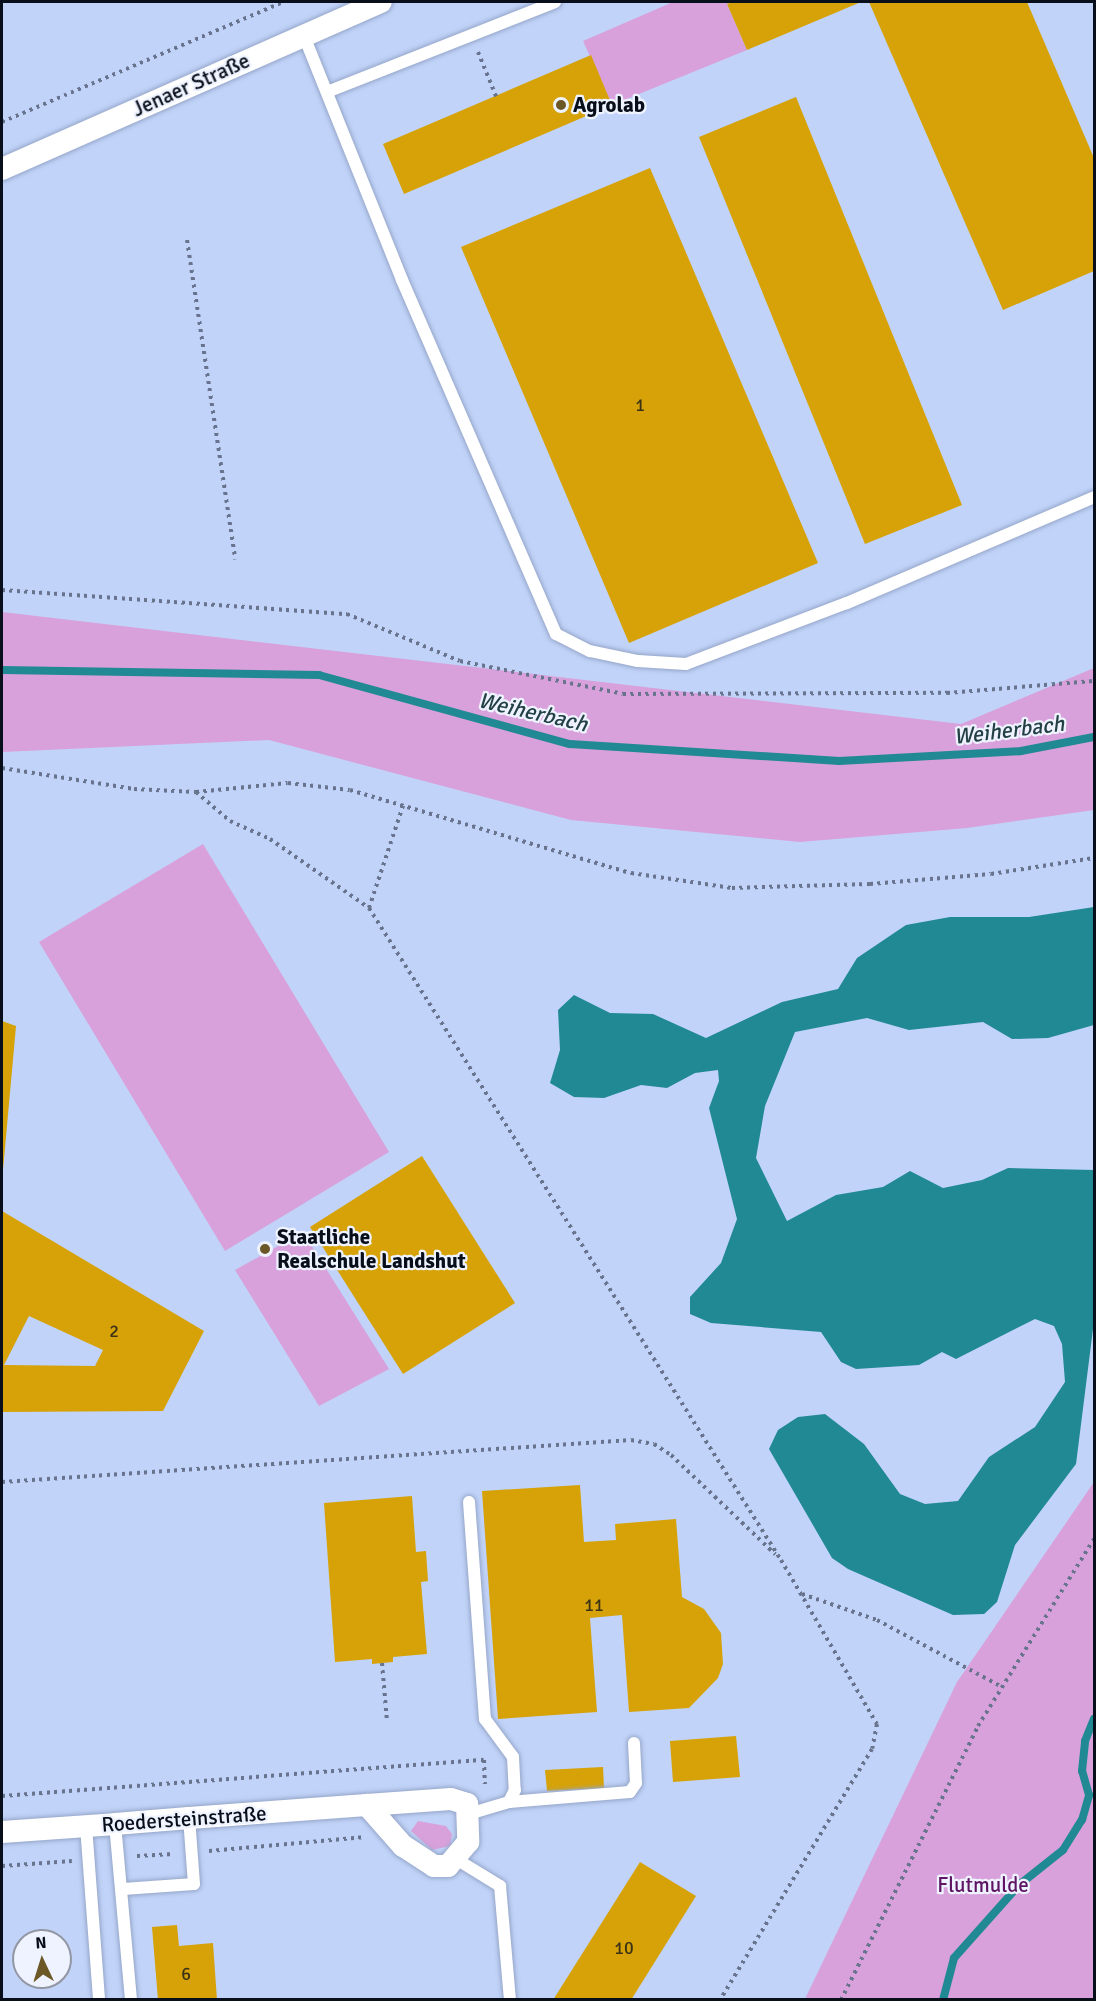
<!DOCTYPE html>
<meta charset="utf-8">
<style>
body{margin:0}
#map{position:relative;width:1096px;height:2001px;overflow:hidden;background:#c1d3f8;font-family:Signika,sans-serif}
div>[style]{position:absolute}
.green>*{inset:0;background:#d9a1db}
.water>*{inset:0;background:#218993}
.stream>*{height:8px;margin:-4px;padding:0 4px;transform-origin:4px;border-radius:4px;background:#218993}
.building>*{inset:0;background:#d6a208}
.path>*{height:4px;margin-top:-2px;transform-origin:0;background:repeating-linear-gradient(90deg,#68748d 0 3px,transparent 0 7.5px)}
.roads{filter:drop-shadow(0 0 2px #95a6c9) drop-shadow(0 0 2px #95a6c9)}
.lane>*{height:12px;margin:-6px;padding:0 6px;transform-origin:6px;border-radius:6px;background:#fff}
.street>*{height:22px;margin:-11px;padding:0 11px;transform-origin:11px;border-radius:11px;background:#fff}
.dots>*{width:16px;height:16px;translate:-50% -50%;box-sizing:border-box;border:3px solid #eef3ff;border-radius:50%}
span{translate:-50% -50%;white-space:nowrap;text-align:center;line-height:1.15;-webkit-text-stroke:4.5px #eef3ff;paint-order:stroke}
.number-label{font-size:18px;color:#3c3316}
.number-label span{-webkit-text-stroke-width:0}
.street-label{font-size:21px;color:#080e1a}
.poi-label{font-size:21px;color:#080e1a;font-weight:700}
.left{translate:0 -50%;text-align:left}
.park-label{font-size:21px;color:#5f1464}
.water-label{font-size:22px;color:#234044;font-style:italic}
.frame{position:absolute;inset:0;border:3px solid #080e1a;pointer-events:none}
.north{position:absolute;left:12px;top:1929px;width:60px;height:60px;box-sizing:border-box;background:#eef3ff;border:2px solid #9297a3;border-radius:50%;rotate:356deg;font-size:16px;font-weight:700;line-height:24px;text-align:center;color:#080e1a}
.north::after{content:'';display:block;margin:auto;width:21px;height:27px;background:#6c5726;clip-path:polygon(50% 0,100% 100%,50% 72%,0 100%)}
</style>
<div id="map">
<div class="green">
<i style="clip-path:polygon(673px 2px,732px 2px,727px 4px,747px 50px,612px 105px,583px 41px)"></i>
<i style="clip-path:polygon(2px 612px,961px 724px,1094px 668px,1094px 810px,967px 828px,800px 842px,571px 820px,269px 740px,2px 752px)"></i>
<i style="clip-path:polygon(203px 844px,389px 1152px,225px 1251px,39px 942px)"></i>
<i style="clip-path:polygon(303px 1232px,389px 1369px,319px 1406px,235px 1270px)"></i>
<i style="clip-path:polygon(1094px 1482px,1094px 1999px,805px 1999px,957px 1682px)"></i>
<i style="clip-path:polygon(418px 1821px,446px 1826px,452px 1834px,450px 1846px,432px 1850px,411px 1831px)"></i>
</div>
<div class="water">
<i style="clip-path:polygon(1094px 907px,1094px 1025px,1048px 1038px,1012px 1039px,983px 1022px,909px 1030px,867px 1018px,795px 1032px,765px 1106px,756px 1158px,787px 1221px,836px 1195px,883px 1187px,910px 1171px,943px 1188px,982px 1180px,1008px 1168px,1094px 1170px,1094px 1321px,1076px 1464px,1015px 1545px,997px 1602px,984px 1614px,953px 1615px,848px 1569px,832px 1558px,769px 1449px,778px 1430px,798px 1417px,825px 1414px,864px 1444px,900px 1494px,925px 1504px,958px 1501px,989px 1457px,1035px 1427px,1065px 1382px,1062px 1344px,1054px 1326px,1035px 1319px,956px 1359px,942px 1352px,919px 1365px,856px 1369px,841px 1362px,821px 1332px,711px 1323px,690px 1314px,690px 1297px,721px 1263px,737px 1219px,709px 1108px,719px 1081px,718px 1070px,695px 1073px,667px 1088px,641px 1085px,604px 1098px,574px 1097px,550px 1083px,560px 1050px,558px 1010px,574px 995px,610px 1013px,653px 1014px,706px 1038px,782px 1002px,838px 989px,857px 958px,906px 925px,950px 917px,1029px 917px)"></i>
</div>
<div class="stream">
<i style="left:2px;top:670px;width:317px;rotate:0.9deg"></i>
<i style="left:319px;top:675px;width:260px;rotate:15.4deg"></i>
<i style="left:570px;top:744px;width:270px;rotate:3.6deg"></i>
<i style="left:839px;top:761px;width:182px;rotate:-3.1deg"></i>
<i style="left:1021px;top:751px;width:74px;rotate:-10.9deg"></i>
<i style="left:943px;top:2000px;width:43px;rotate:-75.3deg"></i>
<i style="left:954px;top:1958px;width:98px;rotate:-48.3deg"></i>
<i style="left:1019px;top:1885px;width:56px;rotate:-38.5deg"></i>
<i style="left:1063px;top:1850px;width:36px;rotate:-58deg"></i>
<i style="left:1082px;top:1820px;width:26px;rotate:-74deg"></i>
<i style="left:1089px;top:1795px;width:25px;rotate:-106deg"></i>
<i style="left:1082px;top:1771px;width:30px;rotate:-84deg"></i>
<i style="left:1085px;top:1741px;width:24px;rotate:-68deg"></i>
</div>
<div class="building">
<i style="clip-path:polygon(733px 2px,861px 2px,747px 50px,727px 4px)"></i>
<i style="clip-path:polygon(869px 2px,1027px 2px,1094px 158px,1094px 271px,1003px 310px)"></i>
<i style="clip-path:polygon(591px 55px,612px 105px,404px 194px,383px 144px)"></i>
<i style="clip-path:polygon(796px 97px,962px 505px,865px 544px,699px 137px)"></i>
<i style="clip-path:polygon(650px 168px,818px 563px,629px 643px,461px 247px)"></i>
<i style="clip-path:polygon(2px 1021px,16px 1026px,3px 1170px,2px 1170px)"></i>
<i style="clip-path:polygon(422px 1156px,515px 1303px,403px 1374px,310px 1227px)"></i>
<i style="clip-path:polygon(evenodd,2px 1211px,204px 1331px,163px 1411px,2px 1412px,2px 1211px,29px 1316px,103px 1350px,95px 1366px,4px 1365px,29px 1316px)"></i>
<i style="clip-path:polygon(580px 1485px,584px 1542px,616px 1540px,615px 1524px,676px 1519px,682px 1597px,704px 1609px,721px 1633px,723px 1664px,718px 1678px,689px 1708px,629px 1712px,622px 1615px,590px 1618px,597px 1712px,498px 1719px,482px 1491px)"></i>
<i style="clip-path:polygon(412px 1496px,416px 1552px,426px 1551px,428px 1581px,421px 1582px,427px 1654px,393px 1657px,393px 1662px,382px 1663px,372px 1664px,372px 1659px,335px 1662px,324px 1503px)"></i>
<i style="clip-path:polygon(736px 1736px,740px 1777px,673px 1782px,670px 1741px)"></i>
<i style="clip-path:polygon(603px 1767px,604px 1788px,547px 1791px,545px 1770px)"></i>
<i style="clip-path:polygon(640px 1862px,696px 1896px,631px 2000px,553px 2000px)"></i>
<i style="clip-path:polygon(177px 1925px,179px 1946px,213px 1943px,217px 2000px,158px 2000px,152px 1927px)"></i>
</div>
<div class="path">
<i style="left:478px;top:52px;width:48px;rotate:67.8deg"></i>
<i style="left:2px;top:122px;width:306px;rotate:-23.1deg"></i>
<i style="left:187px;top:240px;width:323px;rotate:81.4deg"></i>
<i style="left:2px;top:590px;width:346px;rotate:4deg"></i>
<i style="left:347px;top:614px;width:122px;rotate:22.6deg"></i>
<i style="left:460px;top:661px;width:166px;rotate:11.4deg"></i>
<i style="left:623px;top:694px;width:324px;rotate:-0.2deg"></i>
<i style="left:947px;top:693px;width:147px;rotate:-4.7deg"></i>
<i style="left:2px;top:768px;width:134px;rotate:9deg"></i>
<i style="left:134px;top:789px;width:62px;rotate:2.8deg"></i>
<i style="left:196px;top:792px;width:92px;rotate:-5.6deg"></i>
<i style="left:288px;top:783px;width:62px;rotate:6.4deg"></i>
<i style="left:350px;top:790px;width:293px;rotate:16.5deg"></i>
<i style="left:631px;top:873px;width:102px;rotate:8.4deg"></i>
<i style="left:732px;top:888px;width:138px;rotate:-1.7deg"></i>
<i style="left:870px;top:884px;width:121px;rotate:-4.7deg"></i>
<i style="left:991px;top:874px;width:104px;rotate:-8.8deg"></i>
<i style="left:196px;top:792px;width:45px;rotate:40.5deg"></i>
<i style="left:230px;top:821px;width:44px;rotate:24.2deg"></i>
<i style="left:270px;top:839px;width:121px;rotate:34.9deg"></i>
<i style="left:369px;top:908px;width:771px;rotate:57.71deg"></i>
<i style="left:781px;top:1560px;width:190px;rotate:59.7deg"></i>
<i style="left:877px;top:1724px;width:25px;rotate:101deg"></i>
<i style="left:872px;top:1749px;width:293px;rotate:121.2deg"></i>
<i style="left:369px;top:908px;width:111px;rotate:-71.6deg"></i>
<i style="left:2px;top:1482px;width:630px;rotate:-3.82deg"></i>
<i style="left:631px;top:1440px;width:23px;rotate:10deg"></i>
<i style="left:654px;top:1444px;width:20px;rotate:33deg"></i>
<i style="left:671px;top:1455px;width:144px;rotate:43.6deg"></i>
<i style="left:802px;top:1594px;width:79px;rotate:19.1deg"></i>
<i style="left:877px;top:1620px;width:142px;rotate:28.2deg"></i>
<i style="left:382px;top:1663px;width:58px;rotate:85.1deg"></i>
<i style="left:2px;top:1796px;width:483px;rotate:-4.3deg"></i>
<i style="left:484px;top:1760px;width:24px;rotate:88deg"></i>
<i style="left:209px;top:1851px;width:157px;rotate:-5.1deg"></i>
<i style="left:137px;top:1856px;width:37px;rotate:-3deg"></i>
<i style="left:2px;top:1866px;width:70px;rotate:-4.1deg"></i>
<i style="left:841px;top:2000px;width:306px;rotate:-63.4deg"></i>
<i style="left:978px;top:1726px;width:220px;rotate:-58.2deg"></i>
</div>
<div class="roads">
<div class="lane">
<i style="left:304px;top:36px;width:263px;rotate:68.1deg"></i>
<i style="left:402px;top:280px;width:386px;rotate:66.5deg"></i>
<i style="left:556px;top:634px;width:38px;rotate:27deg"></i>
<i style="left:590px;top:651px;width:49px;rotate:11.8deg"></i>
<i style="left:638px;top:661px;width:48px;rotate:3.6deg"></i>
<i style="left:686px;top:664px;width:172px;rotate:-20.8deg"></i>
<i style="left:847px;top:603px;width:269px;rotate:-23.2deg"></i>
<i style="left:327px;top:92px;width:245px;rotate:-21.5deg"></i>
<i style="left:469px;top:1502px;width:218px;rotate:85.8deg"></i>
<i style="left:485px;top:1719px;width:47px;rotate:53.6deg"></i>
<i style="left:513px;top:1757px;width:33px;rotate:87deg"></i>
<i style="left:515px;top:1790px;width:13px;rotate:117deg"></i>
<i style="left:509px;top:1802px;width:42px;rotate:163.3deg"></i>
<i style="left:509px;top:1802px;width:121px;rotate:-4.7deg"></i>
<i style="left:630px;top:1792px;width:11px;rotate:-56deg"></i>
<i style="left:636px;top:1783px;width:40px;rotate:-92.9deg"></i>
<i style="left:115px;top:1824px;width:177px;rotate:84.8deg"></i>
<i style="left:86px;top:1826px;width:174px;rotate:85.7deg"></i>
<i style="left:456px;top:1859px;width:52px;rotate:31.5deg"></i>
<i style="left:500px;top:1886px;width:114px;rotate:85deg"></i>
<i style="left:123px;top:1889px;width:71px;rotate:-4deg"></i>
<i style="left:194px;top:1884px;width:66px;rotate:-94.3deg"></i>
</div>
<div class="street">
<i style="left:2px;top:169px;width:414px;rotate:-23.8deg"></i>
<i style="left:2px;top:1832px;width:113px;rotate:-4deg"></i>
<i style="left:115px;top:1824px;width:74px;rotate:-4.6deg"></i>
<i style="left:189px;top:1818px;width:178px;rotate:-4.2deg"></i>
<i style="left:367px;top:1805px;width:84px;rotate:-4.1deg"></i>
<i style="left:451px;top:1799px;width:17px;rotate:17deg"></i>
<i style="left:467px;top:1804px;width:38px;rotate:88deg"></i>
<i style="left:468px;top:1842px;width:31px;rotate:130deg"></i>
<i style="left:448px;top:1866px;width:14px;rotate:180deg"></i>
<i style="left:434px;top:1866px;width:37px;rotate:-147deg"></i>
<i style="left:403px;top:1846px;width:55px;rotate:-131.3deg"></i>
</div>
</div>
<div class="dots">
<i style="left:561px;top:105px;background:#6c5726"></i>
<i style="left:265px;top:1249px;background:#6c5726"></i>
</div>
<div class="number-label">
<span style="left:640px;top:405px">1</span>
<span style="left:114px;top:1331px">2</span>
<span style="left:594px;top:1605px">11</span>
<span style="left:624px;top:1948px">10</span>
<span style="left:186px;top:1974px">6</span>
</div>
<div class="street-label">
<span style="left:191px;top:85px;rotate:-24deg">Jenaer Straße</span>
<span style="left:184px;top:1819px;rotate:-4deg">Roedersteinstraße</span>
</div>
<div class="poi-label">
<span class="left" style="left:573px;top:105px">Agrolab</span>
<span class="left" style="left:277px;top:1249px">Staatliche<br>Realschule Landshut</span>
</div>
<div class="park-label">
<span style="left:983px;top:1885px">Flutmulde</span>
</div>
<div class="water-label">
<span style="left:533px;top:712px;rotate:13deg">Weiherbach</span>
<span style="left:1009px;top:730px;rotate:-7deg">Weiherbach</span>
</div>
<div class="frame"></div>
<div class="north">N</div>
</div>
